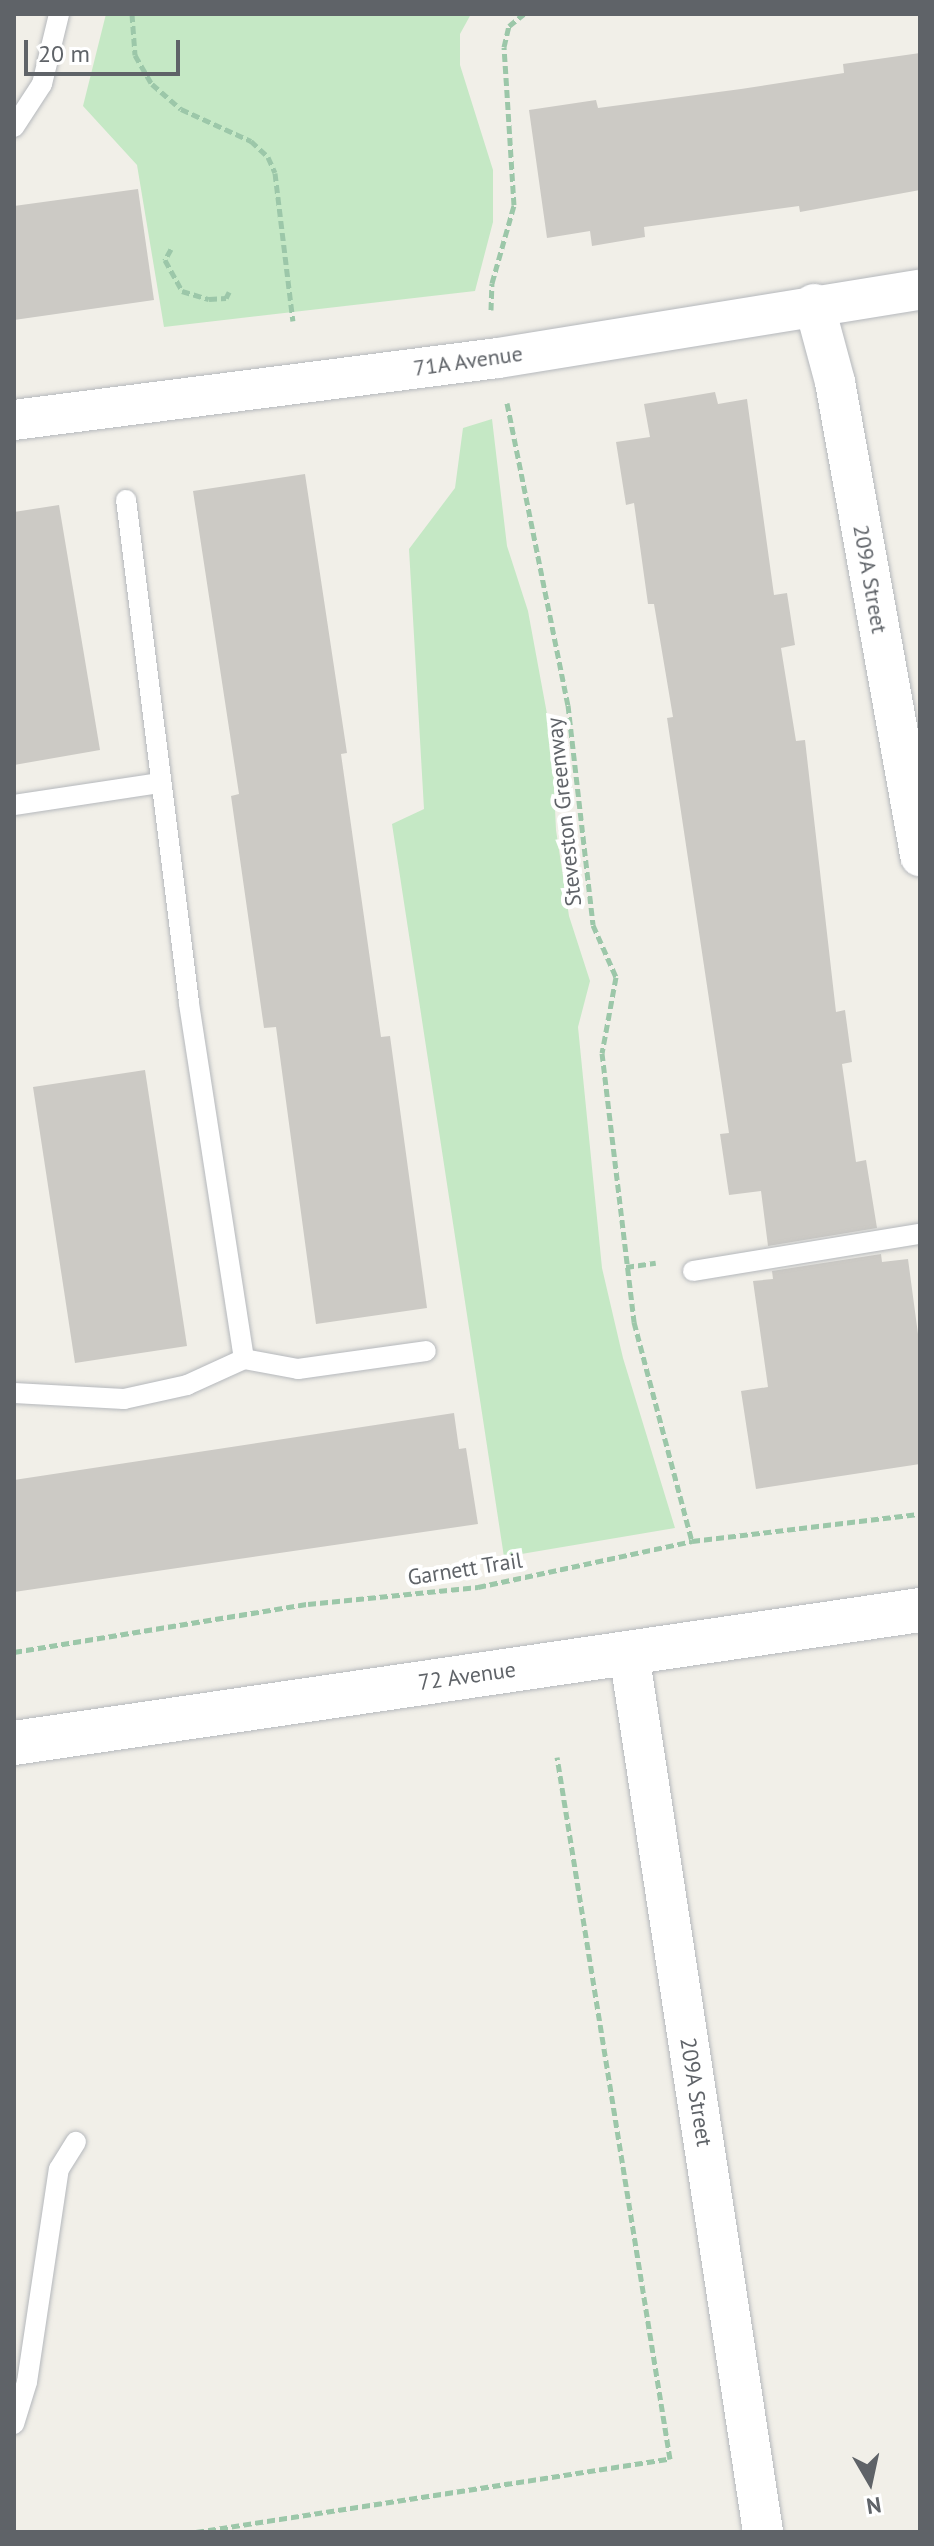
<!DOCTYPE html>
<style>
body{margin:0}
#map{position:relative;width:934px;height:2546px;overflow:hidden;background:#f1efe8;font-family:"PT Sans",sans-serif}
div>[style]{position:absolute}
.green>*{inset:0;background:#c5e8c5}
.building>*{inset:0;background:#cccac5}
.path>*{height:5px;margin-top:-2.5px;transform-origin:0;background:repeating-linear-gradient(90deg,#9cc7a9 0 8px,transparent 0 12px)}
.roads{filter:drop-shadow(0 0 2px #b5b8bc) drop-shadow(0 0 2px #b5b8bc)}
.service>*{height:20px;margin:-10px;padding:0 10px;transform-origin:10px;border-radius:10px;background:#fff}
.minor>*{height:40px;margin:-20px;padding:0 20px;transform-origin:20px;border-radius:20px;background:#fff}
.secondary>*{height:44px;margin:-22px;padding:0 22px;transform-origin:22px;border-radius:22px;background:#fff}
span{translate:-50% -50%;white-space:nowrap;text-align:center;line-height:1.15;-webkit-text-stroke:8px #fff;paint-order:stroke}
.street-label{font-size:22px;color:#5f6368}
.frame{position:absolute;inset:0;border:16px solid #5f6368;pointer-events:none}
.north{position:absolute;left:830px;top:2442px;width:80px;height:80px;-webkit-text-stroke:6px #fff;paint-order:stroke;rotate:171deg;font-size:22px;font-weight:700;line-height:32px;text-align:center;color:#5f6368}
.north::after{content:'';display:block;margin:auto;width:28px;height:36px;background:#5f6368;clip-path:polygon(50% 0,100% 100%,50% 72%,0 100%)}
.scale{position:absolute;left:24px;top:40px;width:156px;height:36px;box-sizing:border-box;border:4px solid #5f6368;border-top:0;padding-left:10px;font-size:24px;line-height:28px;white-space:nowrap;color:#5f6368;-webkit-text-stroke:6px #fff;paint-order:stroke}
</style>
<div id="map">
<div class="green">
<i style="clip-path:polygon(106px 14px,471px 14px,460px 34px,460px 65px,493px 170px,493px 222px,475px 291px,164px 327px,137px 165px,83px 106px)"></i>
<i style="clip-path:polygon(492px 419px,507px 546px,528px 611px,552px 741px,556px 830px,569px 916px,590px 981px,578px 1027px,602px 1268px,623px 1358px,675px 1528px,504px 1557px,392px 824px,424px 809px,409px 549px,455px 488px,463px 428px)"></i>
</div>
<div class="building">
<i style="clip-path:polygon(920px 53px,920px 190px,800px 212px,799px 206px,644px 227px,645px 237px,592px 246px,590px 231px,547px 238px,529px 110px,596px 100px,598px 108px,741px 89px,844px 73px,843px 64px)"></i>
<i style="clip-path:polygon(138px 189px,154px 300px,14px 320px,14px 206px)"></i>
<i style="clip-path:polygon(715px 392px,718px 404px,747px 399px,774px 595px,787px 593px,795px 645px,781px 648px,796px 741px,805px 740px,836px 1012px,845px 1010px,852px 1062px,842px 1064px,856px 1162px,866px 1160px,877px 1228px,768px 1246px,761px 1191px,729px 1195px,720px 1134px,729px 1133px,667px 718px,673px 717px,654px 604px,648px 604px,634px 503px,626px 505px,616px 442px,650px 437px,644px 404px)"></i>
<i style="clip-path:polygon(305px 474px,347px 753px,341px 754px,381px 1037px,390px 1036px,427px 1308px,316px 1324px,276px 1027px,264px 1028px,231px 796px,239px 794px,193px 491px)"></i>
<i style="clip-path:polygon(59px 505px,100px 750px,14px 765px,14px 512px)"></i>
<i style="clip-path:polygon(145px 1070px,187px 1346px,75px 1363px,33px 1087px)"></i>
<i style="clip-path:polygon(881px 1254px,882px 1262px,908px 1259px,920px 1349px,920px 1464px,756px 1489px,741px 1391px,768px 1387px,753px 1281px,773px 1279px,772px 1271px)"></i>
<i style="clip-path:polygon(454px 1413px,459px 1449px,466px 1448px,478px 1524px,14px 1592px,14px 1480px)"></i>
</div>
<div class="path">
<i style="left:132px;top:14px;width:41px;rotate:85.8deg"></i>
<i style="left:135px;top:55px;width:34px;rotate:60deg"></i>
<i style="left:152px;top:84px;width:38px;rotate:41deg"></i>
<i style="left:181px;top:109px;width:77px;rotate:24.6deg"></i>
<i style="left:251px;top:141px;width:23px;rotate:43deg"></i>
<i style="left:268px;top:157px;width:17px;rotate:66deg"></i>
<i style="left:275px;top:173px;width:149px;rotate:83.1deg"></i>
<i style="left:171px;top:249px;width:13px;rotate:119deg"></i>
<i style="left:165px;top:260px;width:35px;rotate:61deg"></i>
<i style="left:182px;top:291px;width:28px;rotate:17deg"></i>
<i style="left:209px;top:299px;width:17px;rotate:-3deg"></i>
<i style="left:226px;top:298px;width:7px;rotate:-63deg"></i>
<i style="left:491px;top:310px;width:27px;rotate:-88deg"></i>
<i style="left:492px;top:283px;width:81px;rotate:-74.2deg"></i>
<i style="left:514px;top:205px;width:158px;rotate:-93.6deg"></i>
<i style="left:504px;top:47px;width:22px;rotate:-77deg"></i>
<i style="left:509px;top:26px;width:19px;rotate:-39deg"></i>
<i style="left:507px;top:403px;width:308px;rotate:78.6deg"></i>
<i style="left:568px;top:705px;width:221px;rotate:83.5deg"></i>
<i style="left:593px;top:925px;width:57px;rotate:66.1deg"></i>
<i style="left:616px;top:977px;width:77px;rotate:100.4deg"></i>
<i style="left:602px;top:1053px;width:271px;rotate:83.2deg"></i>
<i style="left:634px;top:1322px;width:227px;rotate:75.2deg"></i>
<i style="left:626px;top:1267px;width:30px;rotate:-8deg"></i>
<i style="left:14px;top:1652px;width:298px;rotate:-9.3deg"></i>
<i style="left:308px;top:1604px;width:171px;rotate:-5.7deg"></i>
<i style="left:478px;top:1587px;width:219px;rotate:-12.1deg"></i>
<i style="left:692px;top:1541px;width:230px;rotate:-6.8deg"></i>
<i style="left:196px;top:2532px;width:480px;rotate:-8.8deg"></i>
<i style="left:670px;top:2459px;width:711px;rotate:-99.14deg"></i>
</div>
<div class="roads">
<div class="service">
<i style="left:14px;top:127px;width:51px;rotate:-56.9deg"></i>
<i style="left:42px;top:84px;width:72px;rotate:-76.3deg"></i>
<i style="left:14px;top:805px;width:148px;rotate:-8.6deg"></i>
<i style="left:693px;top:1271px;width:230px;rotate:-9.3deg"></i>
<i style="left:244px;top:1359px;width:55px;rotate:10.5deg"></i>
<i style="left:298px;top:1369px;width:129px;rotate:-8deg"></i>
<i style="left:14px;top:1393px;width:110px;rotate:3.1deg"></i>
<i style="left:124px;top:1399px;width:65px;rotate:-12.5deg"></i>
<i style="left:187px;top:1385px;width:63px;rotate:-24.5deg"></i>
<i style="left:244px;top:1359px;width:361px;rotate:-98.8deg"></i>
<i style="left:189px;top:1002px;width:506px;rotate:-97.15deg"></i>
<i style="left:14px;top:2424px;width:44px;rotate:-72.8deg"></i>
<i style="left:27px;top:2382px;width:215px;rotate:-81.5deg"></i>
<i style="left:59px;top:2169px;width:32px;rotate:-58deg"></i>
</div>
<div class="minor">
<i style="left:814px;top:304px;width:81px;rotate:74.9deg"></i>
<i style="left:835px;top:382px;width:482px;rotate:79.8deg"></i>
<i style="left:14px;top:420px;width:488px;rotate:-7.3deg"></i>
<i style="left:498px;top:358px;width:427px;rotate:-9.2deg"></i>
<i style="left:629px;top:1653px;width:889px;rotate:81.33deg"></i>
</div>
<div class="secondary">
<i style="left:14px;top:1743px;width:916px;rotate:-8.35deg"></i>
</div>
</div>
<div class="street-label">
<span style="left:468px;top:361px;rotate:-8deg">71A Avenue</span>
<span style="left:870px;top:579px;rotate:80deg">209A Street</span>
<span style="left:564px;top:812px;rotate:-96deg">Steveston Greenway</span>
<span style="left:465px;top:1569px;rotate:-9deg">Garnett Trail</span>
<span style="left:467px;top:1676px;rotate:-8deg">72 Avenue</span>
<span style="left:696px;top:2092px;rotate:81deg">209A Street</span>
</div>
<div class="frame"></div>
<div class="north">N</div>
<div class="scale">20 m</div>
</div>
